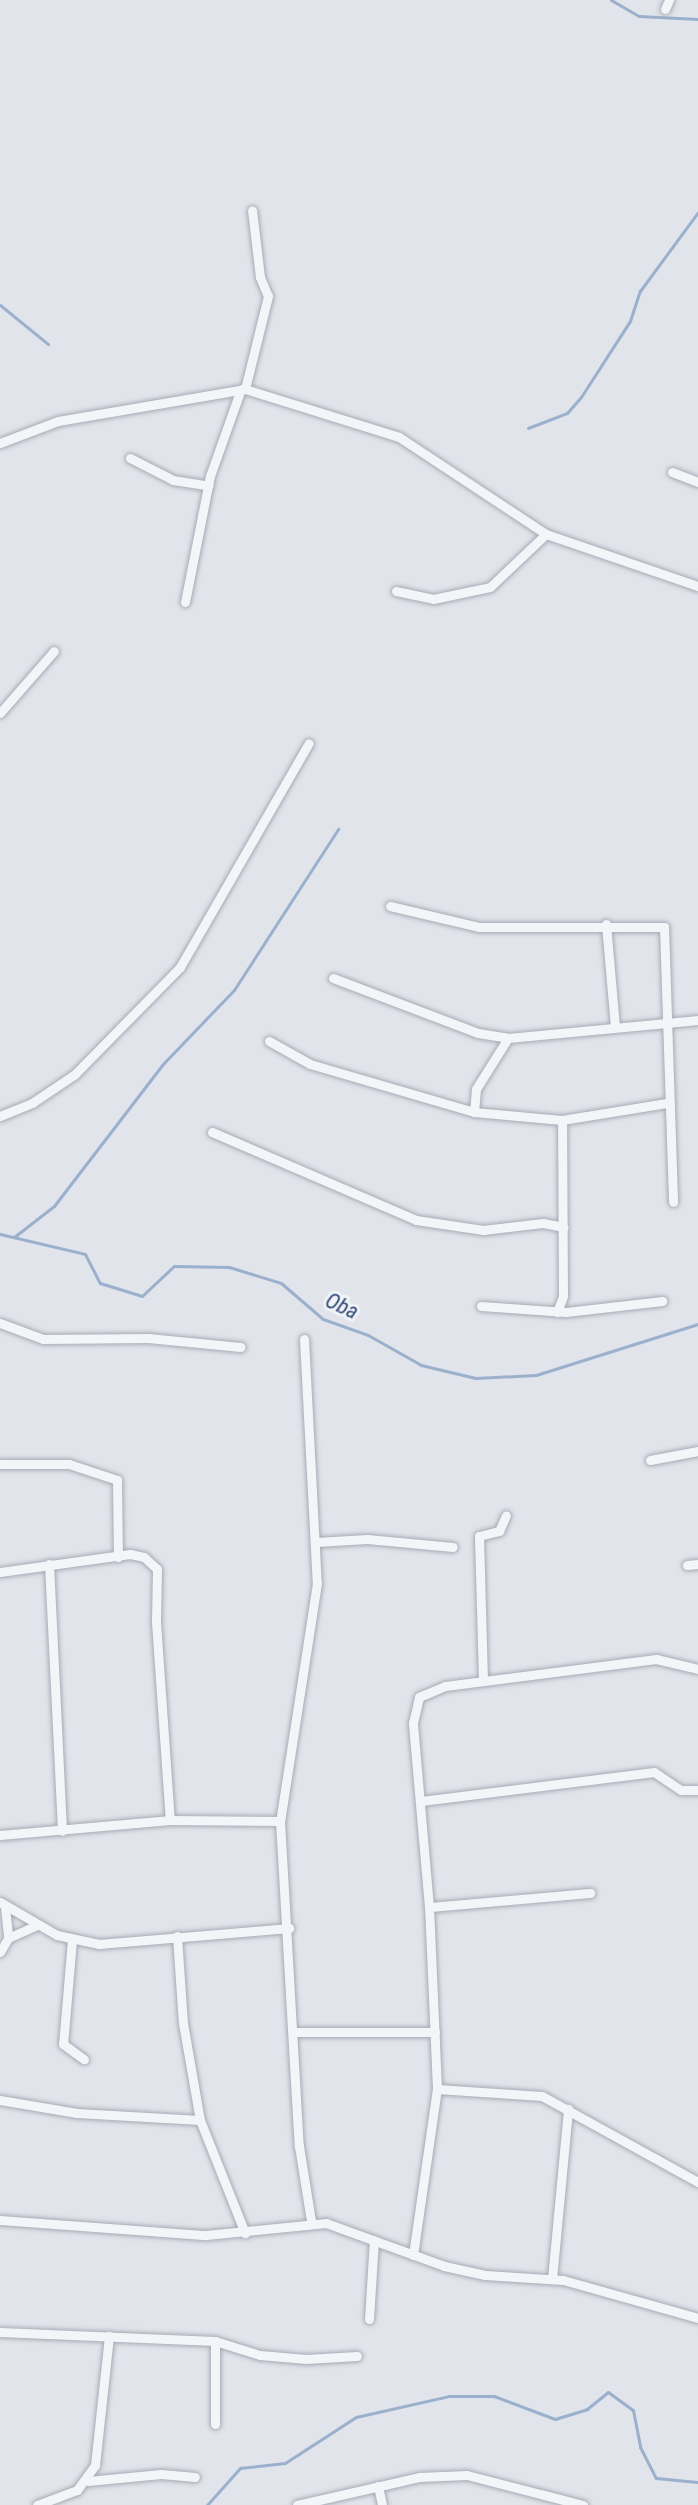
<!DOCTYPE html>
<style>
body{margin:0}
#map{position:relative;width:698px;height:2505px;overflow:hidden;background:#e1e4ea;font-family:"Roboto Condensed",sans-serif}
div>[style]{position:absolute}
.stream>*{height:3px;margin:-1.5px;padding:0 1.5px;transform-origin:1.5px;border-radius:1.5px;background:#9ab0cc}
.roads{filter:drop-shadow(0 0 2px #a6abb5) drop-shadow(0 0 2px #a6abb5)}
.minor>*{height:9px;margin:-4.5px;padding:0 4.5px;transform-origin:4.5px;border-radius:4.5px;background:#f4f5f8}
span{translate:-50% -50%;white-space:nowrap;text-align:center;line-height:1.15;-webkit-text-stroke:6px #f1f3f7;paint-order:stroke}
.water-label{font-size:22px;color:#314d78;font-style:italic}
</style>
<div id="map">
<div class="stream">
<i style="left:611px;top:0;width:32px;rotate:30deg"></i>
<i style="left:639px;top:16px;width:59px;rotate:2.9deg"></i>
<i style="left:0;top:305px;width:62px;rotate:39.1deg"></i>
<i style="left:528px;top:428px;width:42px;rotate:-21deg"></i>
<i style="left:567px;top:413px;width:21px;rotate:-49deg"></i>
<i style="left:581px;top:397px;width:90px;rotate:-57.2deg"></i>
<i style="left:630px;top:321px;width:32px;rotate:-72deg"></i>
<i style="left:640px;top:291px;width:98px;rotate:-53.7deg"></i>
<i style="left:0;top:1234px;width:87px;rotate:13.2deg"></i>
<i style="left:85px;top:1254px;width:33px;rotate:63deg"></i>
<i style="left:100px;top:1283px;width:44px;rotate:17.2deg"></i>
<i style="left:142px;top:1296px;width:44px;rotate:-43.2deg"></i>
<i style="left:174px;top:1266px;width:55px;rotate:1deg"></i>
<i style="left:229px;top:1267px;width:54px;rotate:17.1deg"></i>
<i style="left:281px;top:1283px;width:55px;rotate:40.6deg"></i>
<i style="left:323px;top:1319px;width:48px;rotate:19.6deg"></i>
<i style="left:368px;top:1335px;width:61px;rotate:29.5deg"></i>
<i style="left:421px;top:1365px;width:56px;rotate:13.5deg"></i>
<i style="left:475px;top:1378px;width:61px;rotate:-2.8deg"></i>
<i style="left:536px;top:1375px;width:170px;rotate:-17.5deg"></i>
<i style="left:14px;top:1237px;width:51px;rotate:-37.8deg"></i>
<i style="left:54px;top:1206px;width:178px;rotate:-52.5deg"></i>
<i style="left:162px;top:1065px;width:104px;rotate:-46.2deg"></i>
<i style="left:234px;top:990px;width:192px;rotate:-57.1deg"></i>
<i style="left:207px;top:2505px;width:50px;rotate:-48.3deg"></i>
<i style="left:240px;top:2468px;width:45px;rotate:-6.3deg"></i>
<i style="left:285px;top:2463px;width:85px;rotate:-32.9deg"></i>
<i style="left:356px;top:2417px;width:95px;rotate:-12.7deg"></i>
<i style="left:449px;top:2396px;width:45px"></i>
<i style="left:494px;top:2396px;width:65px;rotate:20.7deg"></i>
<i style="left:555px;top:2419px;width:34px;rotate:-17deg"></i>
<i style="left:587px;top:2409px;width:27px;rotate:-39deg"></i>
<i style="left:608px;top:2392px;width:31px;rotate:36deg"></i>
<i style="left:633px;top:2410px;width:38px;rotate:79deg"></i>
<i style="left:640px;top:2447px;width:35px;rotate:63deg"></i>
<i style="left:656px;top:2478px;width:42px;rotate:5.4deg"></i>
</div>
<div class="roads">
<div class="minor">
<i style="left:665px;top:9px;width:10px;rotate:-66deg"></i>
<i style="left:245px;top:389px;width:96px;rotate:-76.1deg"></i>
<i style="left:268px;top:296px;width:21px;rotate:-113deg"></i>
<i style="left:260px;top:277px;width:67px;rotate:-96.8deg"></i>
<i style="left:0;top:443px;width:62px;rotate:-20.8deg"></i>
<i style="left:58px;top:421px;width:190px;rotate:-9.7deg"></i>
<i style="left:245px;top:389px;width:161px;rotate:17.3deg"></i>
<i style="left:399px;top:437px;width:176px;rotate:33.4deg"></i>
<i style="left:546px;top:534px;width:161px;rotate:18.9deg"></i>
<i style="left:130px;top:458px;width:48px;rotate:27.1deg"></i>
<i style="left:173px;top:480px;width:36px;rotate:9deg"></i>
<i style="left:672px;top:472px;width:28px;rotate:21deg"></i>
<i style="left:396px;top:591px;width:38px;rotate:12deg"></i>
<i style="left:433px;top:599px;width:58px;rotate:-11.9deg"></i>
<i style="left:490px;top:587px;width:77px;rotate:-43.4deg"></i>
<i style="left:185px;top:602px;width:128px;rotate:-78.8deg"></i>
<i style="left:210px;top:476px;width:92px;rotate:-70.4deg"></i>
<i style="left:0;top:713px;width:82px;rotate:-48.9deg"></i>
<i style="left:390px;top:906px;width:91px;rotate:13.3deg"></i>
<i style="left:479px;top:927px;width:185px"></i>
<i style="left:664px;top:927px;width:275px;rotate:88.1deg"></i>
<i style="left:606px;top:924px;width:103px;rotate:85deg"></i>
<i style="left:333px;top:978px;width:155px;rotate:20.8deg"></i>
<i style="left:478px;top:1033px;width:30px;rotate:9deg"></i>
<i style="left:508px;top:1038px;width:191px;rotate:-5.4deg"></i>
<i style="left:269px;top:1041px;width:47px;rotate:29.3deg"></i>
<i style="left:310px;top:1064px;width:171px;rotate:16.3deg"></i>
<i style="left:474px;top:1112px;width:88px;rotate:5.2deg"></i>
<i style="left:562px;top:1120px;width:106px;rotate:-9.2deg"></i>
<i style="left:474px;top:1112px;width:23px;rotate:-85deg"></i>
<i style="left:476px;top:1089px;width:60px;rotate:-57.9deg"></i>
<i style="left:0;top:1116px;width:35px;rotate:-22deg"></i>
<i style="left:32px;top:1103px;width:52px;rotate:-34deg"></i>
<i style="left:75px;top:1074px;width:150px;rotate:-45.5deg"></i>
<i style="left:180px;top:967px;width:258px;rotate:-60.1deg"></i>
<i style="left:212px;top:1132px;width:222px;rotate:23.3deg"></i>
<i style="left:416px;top:1220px;width:68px;rotate:8.5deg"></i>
<i style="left:483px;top:1230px;width:60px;rotate:-6.7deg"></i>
<i style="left:543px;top:1223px;width:21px;rotate:11deg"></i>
<i style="left:481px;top:1306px;width:85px;rotate:4deg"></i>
<i style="left:566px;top:1312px;width:97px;rotate:-6.5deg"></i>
<i style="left:557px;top:1312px;width:17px;rotate:-69deg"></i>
<i style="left:563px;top:1296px;width:176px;rotate:-90.3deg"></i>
<i style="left:0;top:1323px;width:46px;rotate:20.4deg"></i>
<i style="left:43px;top:1339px;width:105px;rotate:-0.5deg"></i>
<i style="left:148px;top:1338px;width:93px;rotate:5.5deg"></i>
<i style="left:304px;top:1339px;width:244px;rotate:87deg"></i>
<i style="left:317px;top:1583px;width:241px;rotate:98.8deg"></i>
<i style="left:280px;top:1821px;width:326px;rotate:86.7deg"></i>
<i style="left:299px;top:2146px;width:76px;rotate:80.9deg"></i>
<i style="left:650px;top:1460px;width:49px;rotate:-10.6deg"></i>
<i style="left:0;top:1464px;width:69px"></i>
<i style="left:69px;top:1464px;width:51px;rotate:18.4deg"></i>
<i style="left:117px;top:1480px;width:77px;rotate:89.3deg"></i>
<i style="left:316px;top:1542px;width:51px;rotate:-3.4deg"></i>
<i style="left:367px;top:1539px;width:86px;rotate:5.3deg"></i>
<i style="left:49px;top:1564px;width:267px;rotate:87.2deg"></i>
<i style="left:687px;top:1565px;width:11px;rotate:-5deg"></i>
<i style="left:0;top:1572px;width:131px;rotate:-7.9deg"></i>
<i style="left:130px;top:1554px;width:14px;rotate:12deg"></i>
<i style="left:144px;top:1557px;width:18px;rotate:43deg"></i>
<i style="left:157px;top:1569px;width:53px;rotate:91.1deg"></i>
<i style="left:156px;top:1622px;width:198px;rotate:86deg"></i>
<i style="left:483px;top:1680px;width:144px;rotate:-91.6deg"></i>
<i style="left:479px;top:1536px;width:21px;rotate:-14deg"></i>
<i style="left:499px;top:1531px;width:17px;rotate:-66deg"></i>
<i style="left:421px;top:1801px;width:235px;rotate:-7.1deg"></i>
<i style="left:654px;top:1772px;width:32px;rotate:34deg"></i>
<i style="left:681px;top:1790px;width:17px"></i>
<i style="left:0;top:1835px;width:171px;rotate:-5deg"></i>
<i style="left:170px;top:1820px;width:110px;rotate:0.5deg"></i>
<i style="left:0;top:1902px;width:66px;rotate:30.1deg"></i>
<i style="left:57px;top:1935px;width:43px;rotate:12.1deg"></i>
<i style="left:99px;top:1944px;width:191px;rotate:-4.8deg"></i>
<i style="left:5px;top:1907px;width:31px;rotate:84deg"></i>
<i style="left:429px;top:1907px;width:162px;rotate:-5deg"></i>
<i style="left:177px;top:1936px;width:87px;rotate:86.1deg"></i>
<i style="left:183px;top:2023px;width:98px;rotate:80.1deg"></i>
<i style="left:200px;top:2120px;width:122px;rotate:68.3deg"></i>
<i style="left:72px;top:1940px;width:104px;rotate:94.9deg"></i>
<i style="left:63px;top:2044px;width:26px;rotate:36deg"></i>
<i style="left:0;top:1952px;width:16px;rotate:-60deg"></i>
<i style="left:8px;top:1938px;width:32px;rotate:-24deg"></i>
<i style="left:296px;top:2032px;width:139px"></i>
<i style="left:437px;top:2089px;width:105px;rotate:3.8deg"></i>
<i style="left:542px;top:2096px;width:178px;rotate:28.9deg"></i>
<i style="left:0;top:2100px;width:78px;rotate:9.6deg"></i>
<i style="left:77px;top:2113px;width:123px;rotate:3.3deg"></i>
<i style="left:0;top:2220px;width:207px;rotate:4.2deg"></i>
<i style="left:206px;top:2235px;width:121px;rotate:-5.7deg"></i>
<i style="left:326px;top:2223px;width:126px;rotate:20deg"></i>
<i style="left:444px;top:2266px;width:42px;rotate:12.4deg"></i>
<i style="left:485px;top:2275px;width:78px;rotate:3.7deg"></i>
<i style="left:563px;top:2280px;width:140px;rotate:15.7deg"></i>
<i style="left:413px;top:2255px;width:168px;rotate:-81.8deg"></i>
<i style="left:437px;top:2089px;width:182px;rotate:-92.5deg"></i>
<i style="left:429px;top:1907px;width:185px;rotate:-95deg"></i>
<i style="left:413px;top:1723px;width:27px;rotate:-77deg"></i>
<i style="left:419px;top:1697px;width:28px;rotate:-23deg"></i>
<i style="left:445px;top:1686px;width:213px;rotate:-7.3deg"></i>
<i style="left:656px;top:1659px;width:43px;rotate:13.4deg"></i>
<i style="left:552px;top:2279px;width:171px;rotate:-84.6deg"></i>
<i style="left:369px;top:2319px;width:79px;rotate:-86.4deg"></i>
<i style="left:0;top:2332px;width:215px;rotate:2.4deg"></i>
<i style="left:215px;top:2341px;width:47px;rotate:17.3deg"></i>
<i style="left:260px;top:2355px;width:46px;rotate:5deg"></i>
<i style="left:306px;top:2359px;width:51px;rotate:-3.4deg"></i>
<i style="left:215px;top:2341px;width:83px;rotate:90deg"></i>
<i style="left:88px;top:2481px;width:73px;rotate:-5.5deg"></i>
<i style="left:161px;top:2474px;width:34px;rotate:5deg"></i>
<i style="left:378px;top:2486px;width:19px;rotate:78deg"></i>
<i style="left:37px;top:2505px;width:43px;rotate:-20.6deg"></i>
<i style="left:77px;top:2490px;width:31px;rotate:-54deg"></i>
<i style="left:95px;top:2465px;width:130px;rotate:-83.8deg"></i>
<i style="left:297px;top:2505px;width:125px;rotate:-12.9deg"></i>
<i style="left:419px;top:2477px;width:48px;rotate:-2.4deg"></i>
<i style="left:467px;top:2475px;width:120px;rotate:14.5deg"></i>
</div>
</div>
<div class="water-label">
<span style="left:342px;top:1306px;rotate:25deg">Oba</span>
</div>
</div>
